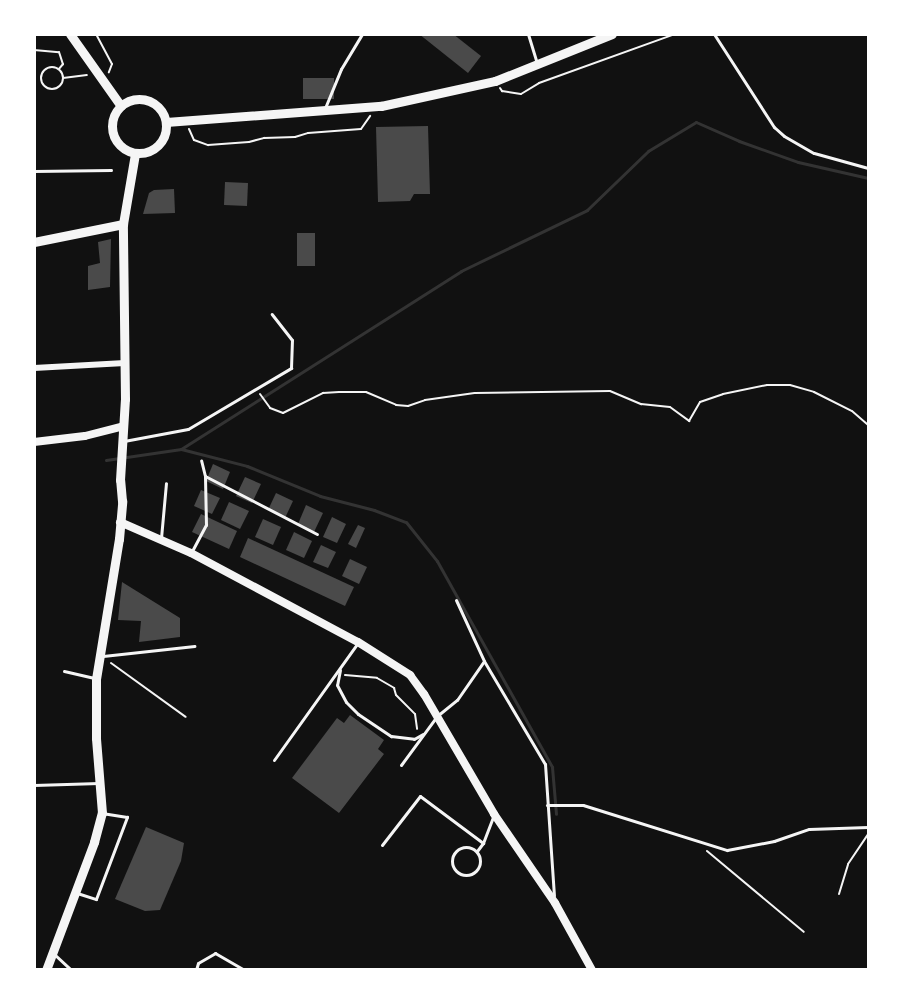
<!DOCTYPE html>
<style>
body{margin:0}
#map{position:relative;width:903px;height:1004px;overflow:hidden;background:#111;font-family:"Work Sans",sans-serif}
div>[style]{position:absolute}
.stream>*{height:3px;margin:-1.5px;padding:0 1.5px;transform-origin:1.5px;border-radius:1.5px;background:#333}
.building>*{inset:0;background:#4a4a4a}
.path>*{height:2px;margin:-1px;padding:0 1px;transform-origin:1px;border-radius:1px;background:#f5f5f5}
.path>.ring{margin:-1px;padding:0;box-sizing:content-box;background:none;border:2px solid #f5f5f5;border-radius:50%}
.service>*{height:3px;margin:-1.5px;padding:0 1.5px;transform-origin:1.5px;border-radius:1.5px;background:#f5f5f5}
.service>.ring{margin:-1.5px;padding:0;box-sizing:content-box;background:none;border:3px solid #f5f5f5;border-radius:50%}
.minor>*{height:6px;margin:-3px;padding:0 3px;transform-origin:3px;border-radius:3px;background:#f5f5f5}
.tertiary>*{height:8px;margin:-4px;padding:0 4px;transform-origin:4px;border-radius:4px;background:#f5f5f5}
.secondary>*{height:9px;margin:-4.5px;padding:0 4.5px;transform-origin:4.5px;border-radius:4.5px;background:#f5f5f5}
.secondary>.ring{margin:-4.5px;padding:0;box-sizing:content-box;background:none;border:9px solid #f5f5f5;border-radius:50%}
span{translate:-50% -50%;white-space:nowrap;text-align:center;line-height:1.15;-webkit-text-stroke:6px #fff;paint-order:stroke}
.frame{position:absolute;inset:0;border:36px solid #fff;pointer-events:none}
</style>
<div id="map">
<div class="stream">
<i style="left:181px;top:449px;width:68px;rotate:14.4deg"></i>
<i style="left:247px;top:466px;width:79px;rotate:22.3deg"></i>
<i style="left:320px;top:496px;width:56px;rotate:14.5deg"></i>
<i style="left:374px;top:510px;width:34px;rotate:21deg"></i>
<i style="left:406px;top:522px;width:50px;rotate:51.5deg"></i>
<i style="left:437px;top:561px;width:236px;rotate:60.8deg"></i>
<i style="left:552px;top:767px;width:47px;rotate:85.1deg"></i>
<i style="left:106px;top:460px;width:76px;rotate:-8.3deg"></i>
<i style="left:181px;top:449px;width:332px;rotate:-32.4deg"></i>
<i style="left:461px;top:271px;width:140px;rotate:-25.8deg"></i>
<i style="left:587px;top:210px;width:85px;rotate:-44deg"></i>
<i style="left:648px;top:151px;width:56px;rotate:-31.1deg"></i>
<i style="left:696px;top:122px;width:47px;rotate:23.8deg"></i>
<i style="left:739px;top:141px;width:63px;rotate:19.6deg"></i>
<i style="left:798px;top:162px;width:72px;rotate:12.9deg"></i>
</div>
<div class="building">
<i style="clip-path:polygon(419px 34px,453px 34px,481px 56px,468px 73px)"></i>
<i style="clip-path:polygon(303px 78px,334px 78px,334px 99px,303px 99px)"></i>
<i style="clip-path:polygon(428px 126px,430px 194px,414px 194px,410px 201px,378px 202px,376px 127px)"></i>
<i style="clip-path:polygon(225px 182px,248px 183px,247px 206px,224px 205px)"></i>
<i style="clip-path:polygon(174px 189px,175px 213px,143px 214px,149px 193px,154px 190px)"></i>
<i style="clip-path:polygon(297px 233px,315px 233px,315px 266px,297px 266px)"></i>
<i style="clip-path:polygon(111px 239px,110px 287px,88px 290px,88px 266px,100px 263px,98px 242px)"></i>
<i style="clip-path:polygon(213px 464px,230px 472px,223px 489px,206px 481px)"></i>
<i style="clip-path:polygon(245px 477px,261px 484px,252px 503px,236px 496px)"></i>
<i style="clip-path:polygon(201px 490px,220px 498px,212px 514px,194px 506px)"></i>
<i style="clip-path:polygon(276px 493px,293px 501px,285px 518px,268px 510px)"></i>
<i style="clip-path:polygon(229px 502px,249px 511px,240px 529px,221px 520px)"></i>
<i style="clip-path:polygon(306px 505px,323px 513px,314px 532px,298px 524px)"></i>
<i style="clip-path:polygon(201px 514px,237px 531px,229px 549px,192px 532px)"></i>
<i style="clip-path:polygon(332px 517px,346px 524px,337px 543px,323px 537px)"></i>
<i style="clip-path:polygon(263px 519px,281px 527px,273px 545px,255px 537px)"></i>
<i style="clip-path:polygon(358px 525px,365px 528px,356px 548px,348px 544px)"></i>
<i style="clip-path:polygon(294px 532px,312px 541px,304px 558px,286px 550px)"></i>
<i style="clip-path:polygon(248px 538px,354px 587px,345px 606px,240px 557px)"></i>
<i style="clip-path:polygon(321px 545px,336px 552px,328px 568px,313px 562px)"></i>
<i style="clip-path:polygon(350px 559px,367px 567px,359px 584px,342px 576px)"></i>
<i style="clip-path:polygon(122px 582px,180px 618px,180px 637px,139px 642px,141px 621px,118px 620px)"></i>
<i style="clip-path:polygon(350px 715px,384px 740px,378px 749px,384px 754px,339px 813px,292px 778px,337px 718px,344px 723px)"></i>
<i style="clip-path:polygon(146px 827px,184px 843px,181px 861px,160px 910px,145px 911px,115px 899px)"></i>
</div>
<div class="path">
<i style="left:96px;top:34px;width:34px;rotate:62deg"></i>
<i style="left:112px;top:64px;width:9px;rotate:111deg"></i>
<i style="left:34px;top:50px;width:25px;rotate:5deg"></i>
<i style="left:59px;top:52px;width:13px;rotate:72deg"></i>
<i style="left:63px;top:64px;width:6px;rotate:129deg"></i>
<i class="ring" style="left:41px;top:67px;width:20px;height:20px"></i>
<i style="left:63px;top:78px;width:24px;rotate:-7deg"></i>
<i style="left:500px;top:88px;width:4px;rotate:56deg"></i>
<i style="left:502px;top:91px;width:19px;rotate:9deg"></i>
<i style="left:521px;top:94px;width:21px;rotate:-31deg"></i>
<i style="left:539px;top:83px;width:145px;rotate:-19.8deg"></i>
<i style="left:189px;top:129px;width:12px;rotate:66deg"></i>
<i style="left:194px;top:140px;width:15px;rotate:20deg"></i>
<i style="left:208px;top:145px;width:41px;rotate:-4.2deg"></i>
<i style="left:249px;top:142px;width:16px;rotate:-15deg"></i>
<i style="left:264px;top:138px;width:31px;rotate:-2deg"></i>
<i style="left:295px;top:137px;width:14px;rotate:-17deg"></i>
<i style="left:308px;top:133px;width:53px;rotate:-4.3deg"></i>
<i style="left:361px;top:129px;width:16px;rotate:-55deg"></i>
<i style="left:260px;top:394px;width:17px;rotate:54deg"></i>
<i style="left:270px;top:408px;width:14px;rotate:21deg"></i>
<i style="left:283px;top:413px;width:45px;rotate:-26.6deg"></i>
<i style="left:323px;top:393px;width:16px;rotate:-4deg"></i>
<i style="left:339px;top:392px;width:27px"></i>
<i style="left:366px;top:392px;width:33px;rotate:23deg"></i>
<i style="left:396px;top:405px;width:12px;rotate:5deg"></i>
<i style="left:408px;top:406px;width:18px;rotate:-19deg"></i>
<i style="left:425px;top:400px;width:50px;rotate:-8deg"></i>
<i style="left:475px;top:393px;width:135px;rotate:-0.8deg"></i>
<i style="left:610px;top:391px;width:34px;rotate:23deg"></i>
<i style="left:641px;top:404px;width:29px;rotate:6deg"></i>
<i style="left:670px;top:407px;width:24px;rotate:36deg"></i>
<i style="left:689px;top:421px;width:22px;rotate:-60deg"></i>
<i style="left:700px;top:402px;width:24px;rotate:-19deg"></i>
<i style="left:723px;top:394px;width:45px;rotate:-11.6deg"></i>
<i style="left:767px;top:385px;width:23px"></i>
<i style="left:790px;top:385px;width:25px;rotate:16deg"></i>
<i style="left:814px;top:392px;width:42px;rotate:26.6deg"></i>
<i style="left:852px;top:411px;width:21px;rotate:41deg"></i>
<i style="left:868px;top:463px;width:25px;rotate:90deg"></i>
<i style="left:111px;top:663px;width:92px;rotate:35.8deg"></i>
<i style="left:345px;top:675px;width:32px;rotate:5deg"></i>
<i style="left:377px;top:678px;width:20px;rotate:30deg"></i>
<i style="left:394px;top:688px;width:7px;rotate:74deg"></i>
<i style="left:396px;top:695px;width:27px;rotate:45deg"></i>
<i style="left:415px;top:714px;width:15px;rotate:82deg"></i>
<i style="left:707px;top:851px;width:126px;rotate:39.9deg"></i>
<i style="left:839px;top:894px;width:31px;rotate:-73deg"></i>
<i style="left:848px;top:864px;width:36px;rotate:-56deg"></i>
</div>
<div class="service">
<i style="left:528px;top:34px;width:31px;rotate:73deg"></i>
<i style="left:714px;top:34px;width:111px;rotate:57.2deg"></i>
<i style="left:774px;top:127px;width:13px;rotate:42deg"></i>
<i style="left:784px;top:136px;width:34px;rotate:30deg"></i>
<i style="left:814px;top:153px;width:56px;rotate:15.5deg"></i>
<i style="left:325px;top:108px;width:42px;rotate:-67.7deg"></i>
<i style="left:341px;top:69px;width:41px;rotate:-59deg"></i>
<i style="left:34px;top:171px;width:77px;rotate:-0.7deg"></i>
<i style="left:124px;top:441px;width:65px;rotate:-10.6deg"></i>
<i style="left:188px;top:429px;width:120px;rotate:-30.6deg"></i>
<i style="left:291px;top:368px;width:28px;rotate:-88deg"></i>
<i style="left:292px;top:340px;width:33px;rotate:-128deg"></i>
<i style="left:205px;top:476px;width:126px;rotate:27.4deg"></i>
<i style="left:161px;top:538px;width:55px;rotate:-84.8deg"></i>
<i style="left:192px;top:551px;width:30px;rotate:-62deg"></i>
<i style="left:206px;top:525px;width:49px;rotate:-91.2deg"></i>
<i style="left:205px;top:476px;width:16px;rotate:-104deg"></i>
<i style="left:456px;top:600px;width:67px;rotate:65.3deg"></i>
<i style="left:484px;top:661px;width:120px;rotate:59.4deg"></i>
<i style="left:545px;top:764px;width:132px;rotate:86.1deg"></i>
<i style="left:103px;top:656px;width:92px;rotate:-6.3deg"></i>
<i style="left:340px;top:670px;width:15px;rotate:101deg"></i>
<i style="left:337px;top:685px;width:19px;rotate:62deg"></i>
<i style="left:346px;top:702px;width:17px;rotate:45deg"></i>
<i style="left:358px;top:714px;width:40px;rotate:34deg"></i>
<i style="left:391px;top:736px;width:23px;rotate:7deg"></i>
<i style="left:414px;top:739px;width:10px;rotate:-29deg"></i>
<i style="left:64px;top:671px;width:31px;rotate:13deg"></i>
<i style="left:274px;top:760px;width:143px;rotate:-54.4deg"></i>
<i style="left:401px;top:765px;width:61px;rotate:-53.7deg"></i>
<i style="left:437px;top:716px;width:26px;rotate:-39deg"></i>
<i style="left:457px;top:700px;width:47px;rotate:-55.3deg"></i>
<i style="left:34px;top:785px;width:65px;rotate:-1.8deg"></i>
<i style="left:547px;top:805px;width:36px"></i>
<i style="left:583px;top:805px;width:151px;rotate:17.4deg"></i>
<i style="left:727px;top:850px;width:48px;rotate:-10.8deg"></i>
<i style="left:774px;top:841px;width:37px;rotate:-19deg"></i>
<i style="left:809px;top:829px;width:59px;rotate:-1.9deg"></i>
<i style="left:382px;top:845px;width:62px;rotate:-52.2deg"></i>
<i style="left:420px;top:796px;width:79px;rotate:36.7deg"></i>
<i class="ring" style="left:452px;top:847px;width:25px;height:25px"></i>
<i style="left:477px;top:851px;width:10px;rotate:-53deg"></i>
<i style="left:483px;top:843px;width:30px;rotate:-69deg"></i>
<i style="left:77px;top:893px;width:20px;rotate:18deg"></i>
<i style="left:96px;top:899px;width:88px;rotate:-69.3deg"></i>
<i style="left:127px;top:817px;width:24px;rotate:-171deg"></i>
<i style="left:54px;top:954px;width:23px;rotate:43deg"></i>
<i style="left:196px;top:970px;width:7px;rotate:-74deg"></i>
<i style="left:198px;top:963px;width:20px;rotate:-30deg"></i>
<i style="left:215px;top:953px;width:34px;rotate:30deg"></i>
</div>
<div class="minor">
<i style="left:34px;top:368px;width:91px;rotate:-3.1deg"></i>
</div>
<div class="tertiary">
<i style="left:34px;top:442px;width:51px;rotate:-6.7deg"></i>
<i style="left:85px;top:436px;width:40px;rotate:-14.4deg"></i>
<i style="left:120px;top:522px;width:77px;rotate:23.6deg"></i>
<i style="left:191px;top:553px;width:189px;rotate:28.1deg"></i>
<i style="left:358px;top:642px;width:62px;rotate:32.4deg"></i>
<i style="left:410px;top:675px;width:24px;rotate:54deg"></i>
<i style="left:424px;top:694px;width:139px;rotate:59.7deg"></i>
<i style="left:494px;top:814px;width:108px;rotate:55.6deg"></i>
<i style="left:555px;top:903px;width:77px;rotate:61.1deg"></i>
</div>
<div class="secondary">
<i style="left:70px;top:34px;width:88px;rotate:54.7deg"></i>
<i class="ring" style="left:112px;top:99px;width:45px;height:45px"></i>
<i style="left:166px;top:122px;width:216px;rotate:-4.3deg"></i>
<i style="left:381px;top:106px;width:117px;rotate:-12.4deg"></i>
<i style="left:495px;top:81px;width:126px;rotate:-21.9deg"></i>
<i style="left:34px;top:242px;width:91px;rotate:-11.4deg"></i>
<i style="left:46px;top:970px;width:137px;rotate:-69.4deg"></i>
<i style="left:94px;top:842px;width:30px;rotate:-75deg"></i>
<i style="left:102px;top:813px;width:75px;rotate:-94.6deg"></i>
<i style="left:96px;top:738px;width:59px;rotate:-90deg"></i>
<i style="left:96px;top:679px;width:142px;rotate:-80.7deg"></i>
<i style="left:119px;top:539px;width:38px;rotate:-85deg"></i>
<i style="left:122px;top:501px;width:21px;rotate:-95deg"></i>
<i style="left:120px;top:480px;width:81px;rotate:-86.5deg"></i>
<i style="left:125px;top:399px;width:175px;rotate:-90.7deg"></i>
<i style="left:123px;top:224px;width:71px;rotate:-80.3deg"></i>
</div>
<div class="frame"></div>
</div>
